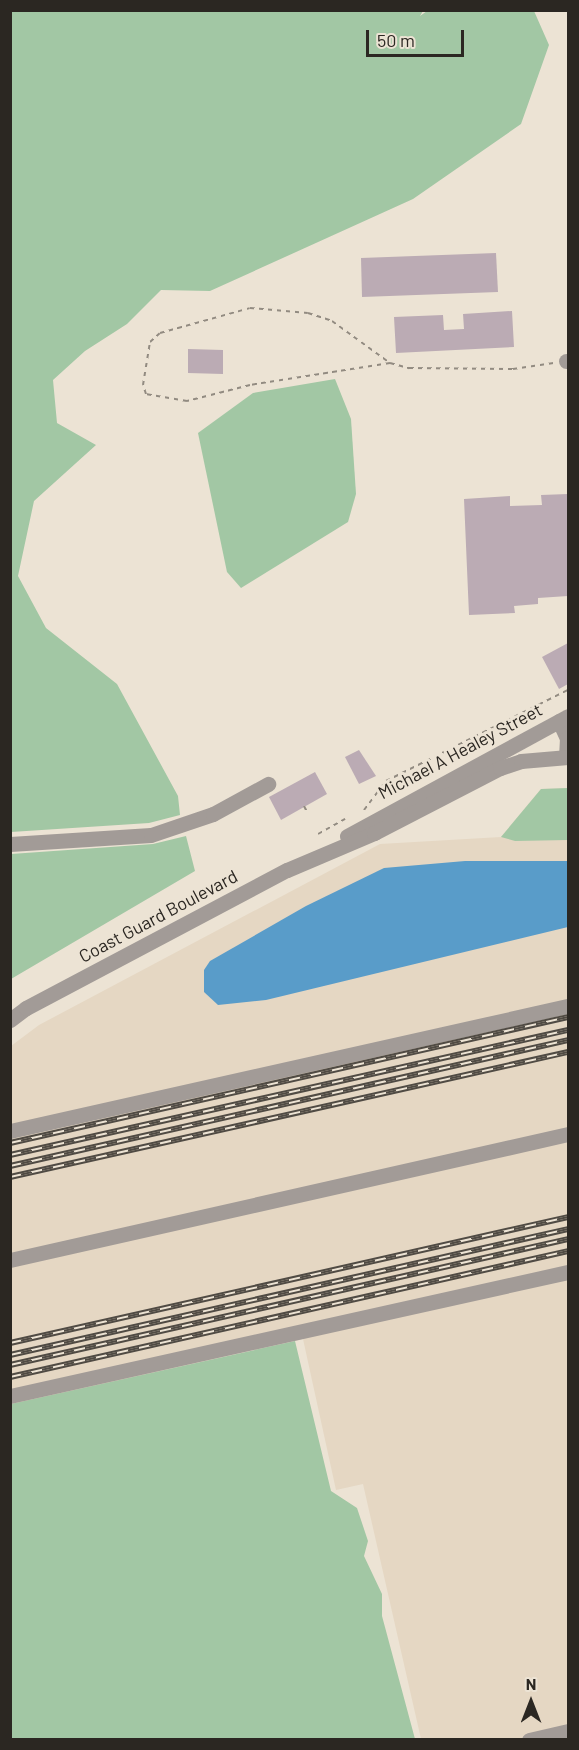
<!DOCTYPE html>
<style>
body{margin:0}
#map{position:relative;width:579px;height:1750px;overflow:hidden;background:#ece3d4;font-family:Barlow,sans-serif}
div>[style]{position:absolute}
.built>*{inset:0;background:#e5d7c3}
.green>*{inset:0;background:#a2c7a4}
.water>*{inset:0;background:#599cc9}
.building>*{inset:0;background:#bbabb4}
.path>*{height:2px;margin-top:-1px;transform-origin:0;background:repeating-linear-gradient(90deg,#928b81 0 4.5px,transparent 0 9px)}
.minor>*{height:15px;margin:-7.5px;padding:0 7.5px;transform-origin:7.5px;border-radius:7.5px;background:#a29b97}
.rail>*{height:6px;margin-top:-3px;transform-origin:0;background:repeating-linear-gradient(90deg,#ece3d4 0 11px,#504b44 0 22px);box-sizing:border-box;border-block:2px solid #504b44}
span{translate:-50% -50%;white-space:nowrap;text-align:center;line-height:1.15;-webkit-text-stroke:6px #ece3d4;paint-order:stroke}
.street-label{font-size:18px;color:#2b2722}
.frame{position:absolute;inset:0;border:12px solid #2b2722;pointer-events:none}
.north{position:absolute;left:501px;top:1672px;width:60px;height:60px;-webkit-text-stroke:4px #ece3d4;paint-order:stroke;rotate:0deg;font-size:16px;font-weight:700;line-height:24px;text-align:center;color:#2b2722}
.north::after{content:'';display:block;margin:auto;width:21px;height:27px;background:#2b2722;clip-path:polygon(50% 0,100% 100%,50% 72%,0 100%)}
.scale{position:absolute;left:366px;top:30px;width:98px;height:27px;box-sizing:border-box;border:3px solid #2b2722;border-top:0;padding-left:8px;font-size:18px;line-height:21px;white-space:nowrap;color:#2b2722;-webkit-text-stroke:4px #ece3d4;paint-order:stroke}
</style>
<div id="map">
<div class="built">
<i style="clip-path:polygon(568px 788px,568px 1739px,421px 1739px,363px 1484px,336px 1490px,303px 1339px,11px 1405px,11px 1046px,39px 1025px,380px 844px,501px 837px,541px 789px)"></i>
</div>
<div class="green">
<i style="clip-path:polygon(11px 10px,423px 11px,420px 16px,427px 11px,534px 11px,549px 45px,521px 124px,413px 199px,210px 291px,161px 290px,127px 324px,85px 351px,53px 380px,57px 423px,96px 445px,34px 501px,18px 576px,46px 628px,117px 684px,178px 796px,180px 815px,149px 823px,11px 832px)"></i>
<i style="clip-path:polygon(335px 379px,351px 419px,356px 494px,348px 522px,241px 588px,227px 572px,198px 433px,253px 393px)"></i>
<i style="clip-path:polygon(568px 788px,568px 840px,515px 841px,501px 837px,541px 789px)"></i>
<i style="clip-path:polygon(186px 836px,195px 871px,11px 979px,11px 854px,153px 844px)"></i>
<i style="clip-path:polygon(295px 1341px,331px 1491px,357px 1508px,368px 1541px,364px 1556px,382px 1594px,382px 1616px,415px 1739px,11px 1739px,11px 1404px)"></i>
</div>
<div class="water">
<i style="clip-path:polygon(465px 861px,568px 861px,568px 927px,266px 1000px,218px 1005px,204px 992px,204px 970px,210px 961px,306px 906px,384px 868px)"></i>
</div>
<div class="building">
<i style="clip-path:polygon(496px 253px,498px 292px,362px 297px,361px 258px)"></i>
<i style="clip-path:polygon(512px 311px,514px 347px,396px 353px,394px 317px,443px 315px,444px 330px,464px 329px,463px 314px)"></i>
<i style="clip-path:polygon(188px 349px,223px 350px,223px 374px,188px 373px)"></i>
<i style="clip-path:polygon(568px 494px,568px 596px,538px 598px,538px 604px,514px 606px,515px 613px,469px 615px,464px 499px,510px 496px,510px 506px,542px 505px,541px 495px)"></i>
<i style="clip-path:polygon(568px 643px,568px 684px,559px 689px,542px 657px)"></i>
<i style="clip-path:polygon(359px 750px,376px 776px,359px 784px,345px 757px)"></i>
<i style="clip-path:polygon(315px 772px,327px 794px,281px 820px,269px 797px)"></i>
</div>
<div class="path">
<i style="left:390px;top:363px;width:142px;rotate:171.1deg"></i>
<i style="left:250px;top:385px;width:65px;rotate:165.7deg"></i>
<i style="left:187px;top:401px;width:42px;rotate:-170.3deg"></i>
<i style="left:146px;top:394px;width:9px;rotate:-108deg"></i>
<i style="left:143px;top:385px;width:44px;rotate:-80.8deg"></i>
<i style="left:150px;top:342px;width:13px;rotate:-42deg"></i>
<i style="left:160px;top:333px;width:93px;rotate:-15.5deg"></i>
<i style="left:250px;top:308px;width:58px;rotate:4.9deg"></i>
<i style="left:308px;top:313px;width:25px;rotate:18deg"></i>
<i style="left:332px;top:321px;width:72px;rotate:35.9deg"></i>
<i style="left:390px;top:363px;width:20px;rotate:15deg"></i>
<i style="left:409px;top:368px;width:104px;rotate:0.6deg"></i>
<i style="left:513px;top:369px;width:41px;rotate:-8.3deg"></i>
<i style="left:304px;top:806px;width:7px;rotate:63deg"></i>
<i style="left:364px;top:810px;width:36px;rotate:-53deg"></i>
<i style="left:386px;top:781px;width:203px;rotate:-26.6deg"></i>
<i style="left:318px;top:834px;width:31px;rotate:-29deg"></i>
</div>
<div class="minor">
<i style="left:566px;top:361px;width:2px"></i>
<i style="left:559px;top:721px;width:19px;rotate:65deg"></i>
<i style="left:567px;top:738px;width:19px;rotate:93deg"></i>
<i style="left:347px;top:836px;width:251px;rotate:-28.5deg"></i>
<i style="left:10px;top:844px;width:141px;rotate:-3.7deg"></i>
<i style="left:151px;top:835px;width:65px;rotate:-18.7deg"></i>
<i style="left:213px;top:814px;width:63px;rotate:-28.6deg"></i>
<i style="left:10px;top:1020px;width:20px;rotate:-37deg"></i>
<i style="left:26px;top:1008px;width:295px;rotate:-27.9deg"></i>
<i style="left:287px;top:870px;width:95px;rotate:-23deg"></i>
<i style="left:374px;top:833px;width:142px;rotate:-27.3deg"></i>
<i style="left:500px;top:768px;width:22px;rotate:-18deg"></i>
<i style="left:521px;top:761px;width:47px;rotate:-4.9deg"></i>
<i style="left:10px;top:1131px;width:572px;rotate:-12.63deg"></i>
<i style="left:10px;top:1260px;width:572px;rotate:-12.72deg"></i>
<i style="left:10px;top:1396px;width:572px;rotate:-12.53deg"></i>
<i style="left:529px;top:1740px;width:40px;rotate:-13deg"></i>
</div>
<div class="rail">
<i style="left:10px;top:1143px;width:572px;rotate:-12.72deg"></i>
<i style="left:10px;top:1155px;width:572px;rotate:-12.63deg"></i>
<i style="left:10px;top:1166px;width:572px;rotate:-12.72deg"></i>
<i style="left:10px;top:1177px;width:572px;rotate:-12.63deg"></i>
<i style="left:10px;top:1343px;width:572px;rotate:-12.72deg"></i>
<i style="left:10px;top:1355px;width:572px;rotate:-12.72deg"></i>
<i style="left:10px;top:1365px;width:572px;rotate:-12.72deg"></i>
<i style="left:10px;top:1377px;width:572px;rotate:-12.72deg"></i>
</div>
<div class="street-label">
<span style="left:460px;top:751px;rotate:-28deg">Michael A Healey Street</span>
<span style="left:158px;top:916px;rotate:-28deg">Coast Guard Boulevard</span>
</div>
<div class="frame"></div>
<div class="north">N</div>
<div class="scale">50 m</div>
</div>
